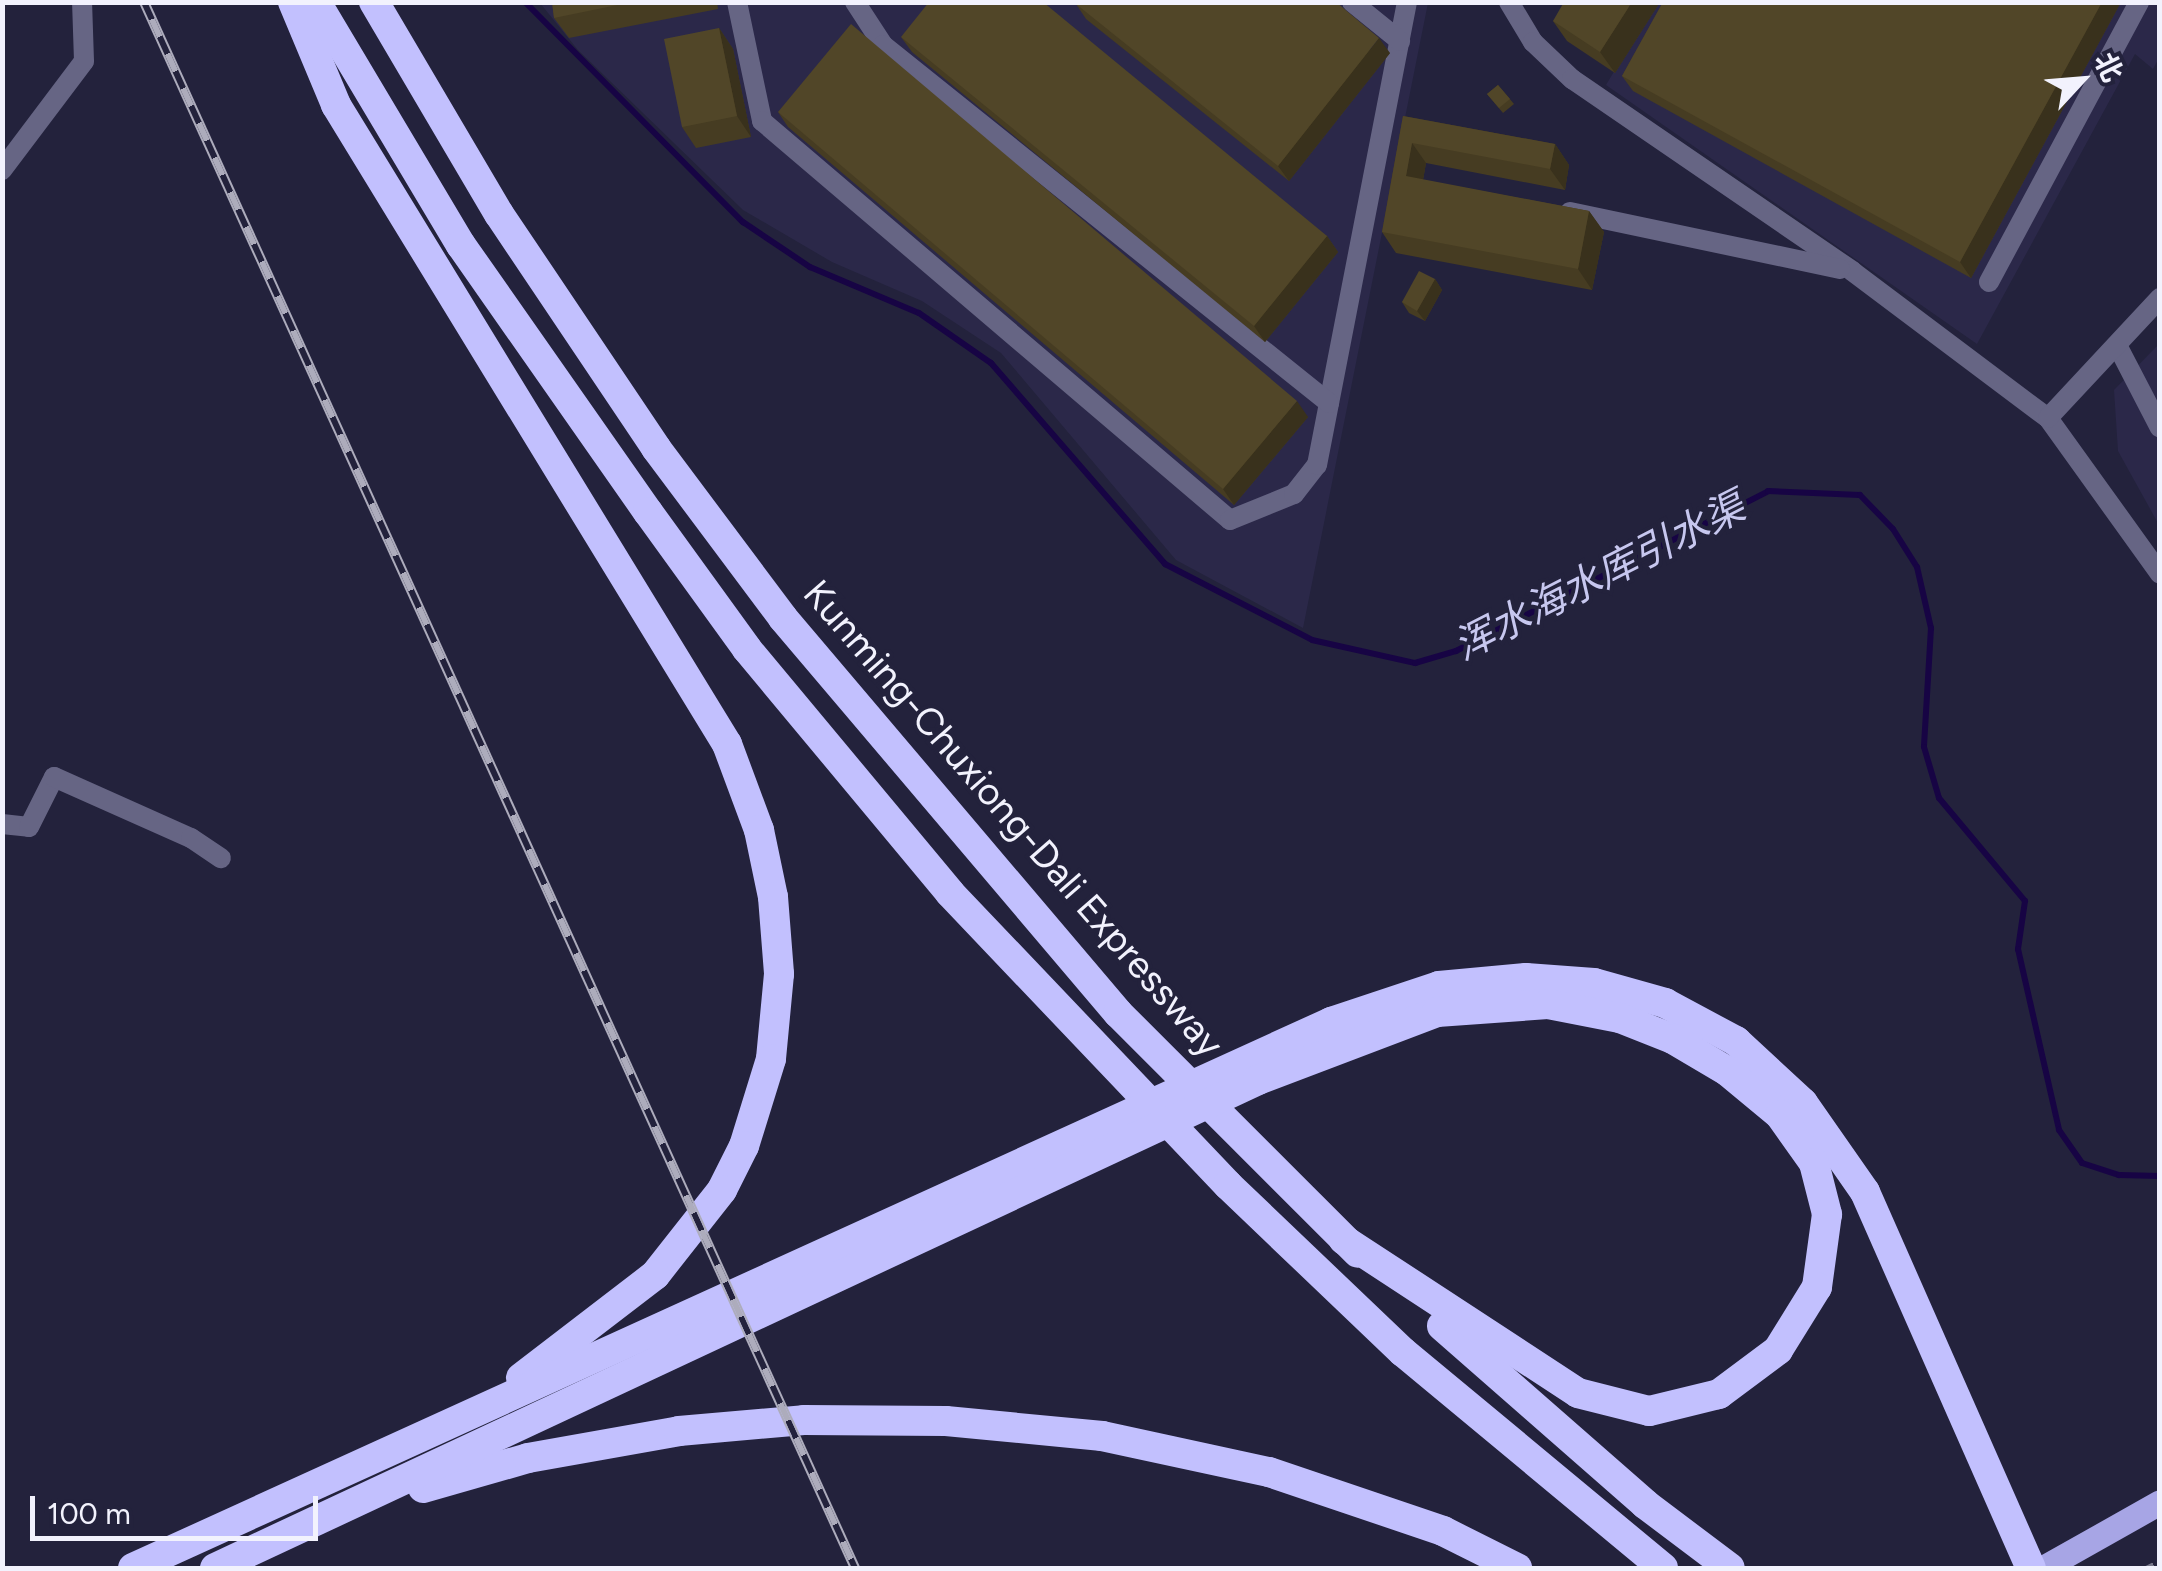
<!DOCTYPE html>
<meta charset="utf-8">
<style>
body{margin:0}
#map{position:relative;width:2162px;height:1571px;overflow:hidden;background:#23223c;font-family:Figtree,"Noto Sans SC",sans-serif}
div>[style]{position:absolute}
.built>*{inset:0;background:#2b2849}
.stream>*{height:6px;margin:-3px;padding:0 3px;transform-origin:3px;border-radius:3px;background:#170444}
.path>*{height:4px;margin-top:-2px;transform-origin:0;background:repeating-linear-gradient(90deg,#78788b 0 8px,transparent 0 13px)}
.minor>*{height:20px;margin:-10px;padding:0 10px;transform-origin:10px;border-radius:10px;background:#666584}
.major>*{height:25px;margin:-12.5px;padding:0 12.5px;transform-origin:12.5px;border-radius:12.5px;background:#a7a5e5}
.highway>*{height:30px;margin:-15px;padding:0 15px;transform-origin:15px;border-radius:15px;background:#c2c0fe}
.rail>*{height:10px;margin-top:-5px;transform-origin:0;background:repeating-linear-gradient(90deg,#23223c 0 19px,#adacbc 0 38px);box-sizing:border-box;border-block:2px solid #adacbc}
.wall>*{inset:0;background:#463c22}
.shaded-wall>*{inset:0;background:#39311c}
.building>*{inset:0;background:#514628}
span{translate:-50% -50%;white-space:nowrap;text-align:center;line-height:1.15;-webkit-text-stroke:8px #23223c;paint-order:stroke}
.street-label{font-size:38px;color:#f2f2fd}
.water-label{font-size:40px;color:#c7c7ef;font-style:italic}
.frame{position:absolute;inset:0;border:5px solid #f2f2fd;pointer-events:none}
.north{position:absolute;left:2032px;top:30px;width:100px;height:100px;-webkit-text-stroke:8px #23223c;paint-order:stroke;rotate:64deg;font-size:28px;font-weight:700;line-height:40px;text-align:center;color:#f2f2fd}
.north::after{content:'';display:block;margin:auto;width:35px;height:45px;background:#f2f2fd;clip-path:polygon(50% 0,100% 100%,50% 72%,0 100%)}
.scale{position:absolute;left:30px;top:1496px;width:288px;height:45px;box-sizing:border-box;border:5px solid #f2f2fd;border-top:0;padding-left:12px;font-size:30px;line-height:35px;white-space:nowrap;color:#f2f2fd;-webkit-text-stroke:8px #23223c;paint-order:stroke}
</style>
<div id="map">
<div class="built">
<i style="clip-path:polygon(540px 3px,1428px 3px,1303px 628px,1176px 560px,1001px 353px,922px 301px,832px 262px,743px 210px,578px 50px)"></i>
<i style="clip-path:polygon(1655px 3px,2159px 3px,2159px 58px,2153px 69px,2135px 54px,1977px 344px,1606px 85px)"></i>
<i style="clip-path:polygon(2159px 344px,2159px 525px,2118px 451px,2114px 390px)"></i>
</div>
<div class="stream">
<i style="left:525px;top:2px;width:310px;rotate:45.3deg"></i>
<i style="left:743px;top:222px;width:81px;rotate:33.9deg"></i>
<i style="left:810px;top:267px;width:118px;rotate:22.9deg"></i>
<i style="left:919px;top:313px;width:88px;rotate:34.8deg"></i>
<i style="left:991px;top:363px;width:266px;rotate:49.1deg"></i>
<i style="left:1165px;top:564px;width:165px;rotate:27.3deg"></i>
<i style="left:1312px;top:640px;width:106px;rotate:12.6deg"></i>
<i style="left:1415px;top:663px;width:43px;rotate:-16.3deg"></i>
<i style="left:1456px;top:651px;width:351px;rotate:-27.1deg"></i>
<i style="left:1768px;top:491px;width:92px;rotate:2.5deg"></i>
<i style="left:1860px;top:495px;width:47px;rotate:45.9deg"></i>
<i style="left:1893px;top:529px;width:45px;rotate:57.7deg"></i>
<i style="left:1917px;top:567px;width:63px;rotate:77.1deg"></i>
<i style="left:1931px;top:628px;width:119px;rotate:93.4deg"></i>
<i style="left:1924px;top:747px;width:53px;rotate:73.6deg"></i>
<i style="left:1939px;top:798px;width:134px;rotate:50.1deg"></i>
<i style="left:2025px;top:901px;width:49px;rotate:98.3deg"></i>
<i style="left:2018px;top:949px;width:186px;rotate:77.2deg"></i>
<i style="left:2059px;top:1130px;width:40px;rotate:55.1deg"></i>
<i style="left:2082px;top:1163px;width:39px;rotate:18deg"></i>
<i style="left:2119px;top:1175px;width:41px;rotate:1.4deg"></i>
</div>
<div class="path">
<i style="left:2146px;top:1568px;width:16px;rotate:-27deg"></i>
</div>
<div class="minor">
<i style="left:737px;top:2px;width:122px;rotate:78.1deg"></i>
<i style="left:762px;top:121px;width:615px;rotate:40.45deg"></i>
<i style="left:1230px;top:520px;width:69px;rotate:-22.1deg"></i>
<i style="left:1294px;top:494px;width:37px;rotate:-52deg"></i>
<i style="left:1317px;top:465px;width:472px;rotate:-79deg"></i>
<i style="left:855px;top:2px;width:51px;rotate:56.9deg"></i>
<i style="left:883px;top:45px;width:572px;rotate:38.75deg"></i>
<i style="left:1352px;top:2px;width:62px;rotate:39.1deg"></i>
<i style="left:1509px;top:2px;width:47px;rotate:59deg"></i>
<i style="left:1533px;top:42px;width:54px;rotate:43.5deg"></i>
<i style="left:1572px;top:79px;width:340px;rotate:34.4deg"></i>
<i style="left:1852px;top:271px;width:245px;rotate:36.9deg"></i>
<i style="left:2048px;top:418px;width:192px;rotate:54.3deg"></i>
<i style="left:2px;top:170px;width:136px;rotate:-53deg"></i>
<i style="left:84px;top:61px;width:59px;rotate:-91.9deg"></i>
<i style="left:1570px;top:212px;width:276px;rotate:11.9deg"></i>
<i style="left:1989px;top:282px;width:318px;rotate:-61.8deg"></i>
<i style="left:2117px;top:345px;width:93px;rotate:62.6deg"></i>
<i style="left:2048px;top:418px;width:164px;rotate:-47deg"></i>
<i style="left:2px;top:824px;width:27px;rotate:6deg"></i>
<i style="left:29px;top:827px;width:56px;rotate:-63.4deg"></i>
<i style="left:54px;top:777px;width:150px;rotate:24deg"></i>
<i style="left:191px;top:838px;width:36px;rotate:34deg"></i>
</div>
<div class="major">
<i style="left:2043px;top:1568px;width:134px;rotate:-29.4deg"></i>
</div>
<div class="highway">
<i style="left:293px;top:2px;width:112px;rotate:67.3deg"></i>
<i style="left:336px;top:105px;width:749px;rotate:58.54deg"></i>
<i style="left:727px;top:744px;width:92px;rotate:69.6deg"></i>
<i style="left:759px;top:830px;width:68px;rotate:78.2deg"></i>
<i style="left:773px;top:897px;width:77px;rotate:85.5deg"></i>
<i style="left:779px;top:974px;width:85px;rotate:95.4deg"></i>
<i style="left:771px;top:1059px;width:91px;rotate:107.2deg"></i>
<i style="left:744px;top:1146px;width:49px;rotate:116.6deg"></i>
<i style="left:722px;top:1190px;width:108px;rotate:128.2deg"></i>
<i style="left:655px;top:1275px;width:169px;rotate:142.5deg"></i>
<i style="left:316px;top:2px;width:283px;rotate:59.2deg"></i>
<i style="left:461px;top:245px;width:326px;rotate:55deg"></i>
<i style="left:648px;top:512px;width:169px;rotate:54.1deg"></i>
<i style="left:747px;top:649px;width:317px;rotate:50.2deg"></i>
<i style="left:950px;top:893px;width:403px;rotate:46.4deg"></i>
<i style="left:1228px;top:1185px;width:242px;rotate:43.7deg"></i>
<i style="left:1403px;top:1352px;width:338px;rotate:39.7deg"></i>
<i style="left:374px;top:2px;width:246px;rotate:59.5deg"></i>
<i style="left:499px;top:214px;width:282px;rotate:56.1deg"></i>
<i style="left:656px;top:448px;width:212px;rotate:53.2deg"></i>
<i style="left:783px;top:618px;width:518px;rotate:49.7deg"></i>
<i style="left:1118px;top:1013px;width:339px;rotate:45deg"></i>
<i style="left:1442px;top:1326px;width:270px;rotate:41.2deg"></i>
<i style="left:1645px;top:1504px;width:106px;rotate:37deg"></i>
<i style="left:423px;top:1488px;width:109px;rotate:-15.9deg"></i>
<i style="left:528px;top:1458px;width:153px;rotate:-10.1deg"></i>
<i style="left:679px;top:1431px;width:125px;rotate:-5deg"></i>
<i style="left:804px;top:1420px;width:142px;rotate:0.4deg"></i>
<i style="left:946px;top:1421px;width:157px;rotate:5.5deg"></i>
<i style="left:1102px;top:1436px;width:171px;rotate:12.2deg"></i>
<i style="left:1269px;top:1472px;width:184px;rotate:18.7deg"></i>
<i style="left:1443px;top:1531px;width:83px;rotate:26.6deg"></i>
<i style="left:133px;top:1568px;width:1317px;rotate:-24.5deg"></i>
<i style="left:1331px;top:1022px;width:114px;rotate:-18.4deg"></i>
<i style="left:1439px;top:986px;width:87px;rotate:-5.3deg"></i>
<i style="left:1526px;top:978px;width:68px;rotate:4.2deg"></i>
<i style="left:1594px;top:983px;width:74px;rotate:15.7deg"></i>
<i style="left:1665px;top:1003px;width:81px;rotate:28.2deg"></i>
<i style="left:1736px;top:1041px;width:91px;rotate:42.8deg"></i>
<i style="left:1803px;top:1103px;width:108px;rotate:55.1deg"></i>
<i style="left:1865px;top:1192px;width:411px;rotate:66.2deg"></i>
<i style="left:215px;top:1568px;width:1152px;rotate:-25.07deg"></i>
<i style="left:1258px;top:1080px;width:191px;rotate:-20.8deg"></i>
<i style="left:1437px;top:1012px;width:111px;rotate:-4.1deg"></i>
<i style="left:1548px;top:1004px;width:73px;rotate:11deg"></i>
<i style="left:1620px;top:1018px;width:57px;rotate:21.6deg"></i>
<i style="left:1673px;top:1039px;width:63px;rotate:30.7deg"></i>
<i style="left:1727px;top:1071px;width:69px;rotate:39.7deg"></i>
<i style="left:1780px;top:1115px;width:59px;rotate:54.7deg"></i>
<i style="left:1814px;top:1163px;width:53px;rotate:75.7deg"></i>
<i style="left:1827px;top:1214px;width:74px;rotate:97.8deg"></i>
<i style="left:1817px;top:1287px;width:74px;rotate:121.8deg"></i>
<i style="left:1778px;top:1350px;width:74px;rotate:143.3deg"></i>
<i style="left:1719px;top:1394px;width:72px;rotate:166.3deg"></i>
<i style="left:1649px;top:1411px;width:73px;rotate:-165.8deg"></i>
<i style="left:1578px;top:1393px;width:280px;rotate:-146.8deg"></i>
</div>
<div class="rail">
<i style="left:144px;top:2px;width:1720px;rotate:65.58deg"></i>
</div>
<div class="wall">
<i style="clip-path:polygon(552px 2px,717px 2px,718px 9px,569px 38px,554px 18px)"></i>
<i style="clip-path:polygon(1660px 2px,1615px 73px,1567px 41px,1553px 21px)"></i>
<i style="clip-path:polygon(1663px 2px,2121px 2px,1971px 278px,1633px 91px,1622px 76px)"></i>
<i style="clip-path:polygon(1076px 4px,1390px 53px,1289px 181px,1086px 19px)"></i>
<i style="clip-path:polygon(719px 28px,733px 49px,751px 137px,696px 148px,682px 127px)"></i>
<i style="clip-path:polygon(901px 37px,1327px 236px,1338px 252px,1265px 342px,912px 52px)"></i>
<i style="clip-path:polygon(1498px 85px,1514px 104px,1503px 113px,1487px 94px)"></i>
<i style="clip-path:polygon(778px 112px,1308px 417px,1234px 505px,788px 127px)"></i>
<i style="clip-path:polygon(1403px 116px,1555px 144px,1569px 165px,1565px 190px,1426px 163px,1423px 180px,1589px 211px,1604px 232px,1592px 290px,1396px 253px,1382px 232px)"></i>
<i style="clip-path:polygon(1435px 279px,1442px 290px,1425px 321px,1409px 313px,1402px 302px)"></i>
</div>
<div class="shaded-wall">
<i style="clip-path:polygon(1632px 2px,1660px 2px,1615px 73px,1600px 52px)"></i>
<i style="clip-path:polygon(2102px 2px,2121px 2px,1971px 278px,1960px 262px)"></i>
<i style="clip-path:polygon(719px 28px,733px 49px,751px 137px,737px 116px)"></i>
<i style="clip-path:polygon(1379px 38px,1390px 53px,1289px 181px,1278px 166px)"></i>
<i style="clip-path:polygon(1412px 143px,1426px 163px,1420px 197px,1406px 176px)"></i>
<i style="clip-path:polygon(1555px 144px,1569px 165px,1565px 190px,1550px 169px)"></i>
<i style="clip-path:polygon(1589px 211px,1604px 232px,1592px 290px,1578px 269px)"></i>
<i style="clip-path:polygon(1327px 236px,1338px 252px,1265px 342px,1254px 326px)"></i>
<i style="clip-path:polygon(1435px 279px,1442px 290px,1425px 321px,1417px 311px)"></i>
<i style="clip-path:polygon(1297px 401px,1308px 417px,1234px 505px,1223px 489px)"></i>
</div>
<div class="building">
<i style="clip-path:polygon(552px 2px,632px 2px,554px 18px)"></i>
<i style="clip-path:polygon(929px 2px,1043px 2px,1327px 236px,1254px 326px,901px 37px)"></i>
<i style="clip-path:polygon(1077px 2px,1336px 2px,1379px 38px,1278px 166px,1076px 4px)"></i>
<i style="clip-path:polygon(1564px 2px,1632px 2px,1600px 52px,1553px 21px)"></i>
<i style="clip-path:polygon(1663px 2px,2102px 2px,1960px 262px,1622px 76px)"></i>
<i style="clip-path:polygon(851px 24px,1297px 401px,1223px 489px,778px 112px)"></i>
<i style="clip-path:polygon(719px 28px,737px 116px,682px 127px,664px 39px)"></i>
<i style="clip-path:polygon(1498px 85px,1510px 99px,1499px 108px,1487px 94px)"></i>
<i style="clip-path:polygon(1403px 116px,1555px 144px,1550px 169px,1412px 143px,1406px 176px,1589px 211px,1578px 269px,1382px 232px)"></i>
<i style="clip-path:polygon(1419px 271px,1435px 279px,1417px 311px,1402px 302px)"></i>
</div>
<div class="street-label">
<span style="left:1013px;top:819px;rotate:49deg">Kunming-Chuxiong-Dali Expressway</span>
</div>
<div class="water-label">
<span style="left:1599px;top:576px;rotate:-27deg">浑水海水库引水渠</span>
</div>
<div class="frame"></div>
<div class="north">北</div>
<div class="scale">100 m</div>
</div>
